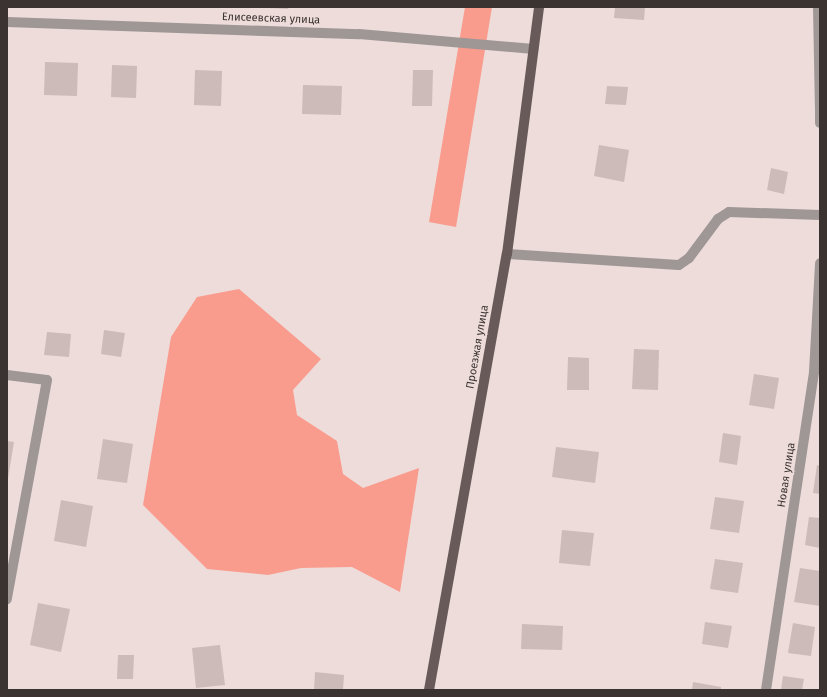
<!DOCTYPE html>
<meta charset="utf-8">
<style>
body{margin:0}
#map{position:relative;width:827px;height:697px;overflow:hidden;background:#eddcd9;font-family:"Fira Sans",sans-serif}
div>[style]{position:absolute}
.green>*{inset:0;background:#f99c8e}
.building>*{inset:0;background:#ccbbb8}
.minor>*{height:10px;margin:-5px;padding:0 5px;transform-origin:5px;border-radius:5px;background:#9e9796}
.primary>*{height:10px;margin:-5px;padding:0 5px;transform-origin:5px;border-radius:5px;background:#675a58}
span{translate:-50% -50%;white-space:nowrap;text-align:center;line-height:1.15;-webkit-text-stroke:3.5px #eddcd9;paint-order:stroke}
.street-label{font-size:11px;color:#3a3332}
.frame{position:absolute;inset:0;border:8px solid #3a3332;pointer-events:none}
</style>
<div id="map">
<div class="green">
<i style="clip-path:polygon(465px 7px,492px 7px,456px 227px,429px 222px)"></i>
<i style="clip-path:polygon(239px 289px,321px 359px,293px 390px,297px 415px,337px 441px,343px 474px,363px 488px,419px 468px,400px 592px,352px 567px,301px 568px,268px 575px,207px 569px,143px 505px,171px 337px,197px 297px)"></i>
</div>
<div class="building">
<i style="clip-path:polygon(269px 7px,289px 7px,288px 9px,269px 8px)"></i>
<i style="clip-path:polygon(615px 7px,645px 7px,644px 20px,614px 18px)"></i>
<i style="clip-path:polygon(45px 62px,78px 63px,77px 96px,44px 95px)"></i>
<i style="clip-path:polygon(112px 65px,137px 66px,136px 98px,111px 97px)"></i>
<i style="clip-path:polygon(195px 70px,222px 71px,221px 106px,194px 105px)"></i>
<i style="clip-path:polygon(413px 70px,433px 70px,432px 106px,412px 106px)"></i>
<i style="clip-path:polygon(303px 85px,342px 86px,341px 115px,302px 114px)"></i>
<i style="clip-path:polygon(607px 86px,628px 87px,626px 105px,605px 104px)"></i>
<i style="clip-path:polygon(599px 145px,629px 150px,624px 182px,594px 176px)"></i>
<i style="clip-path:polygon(771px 168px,788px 172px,784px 194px,767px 190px)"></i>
<i style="clip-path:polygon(104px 330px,125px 333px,121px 357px,101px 354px)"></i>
<i style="clip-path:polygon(47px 332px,71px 334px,69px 357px,44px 355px)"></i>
<i style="clip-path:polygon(634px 349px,659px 350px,658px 390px,632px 389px)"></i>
<i style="clip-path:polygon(568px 357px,589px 358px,589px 390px,567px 390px)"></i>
<i style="clip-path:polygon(754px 374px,779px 378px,774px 409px,749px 405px)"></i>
<i style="clip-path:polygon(723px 433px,741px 436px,737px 465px,719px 462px)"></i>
<i style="clip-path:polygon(103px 439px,133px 444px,127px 483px,97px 479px)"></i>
<i style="clip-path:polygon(7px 441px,14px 442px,8px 478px,7px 478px)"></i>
<i style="clip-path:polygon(556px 447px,599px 452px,595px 483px,552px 477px)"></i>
<i style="clip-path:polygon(817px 465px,820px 466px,820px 494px,813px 493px)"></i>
<i style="clip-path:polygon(715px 497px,744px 501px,739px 533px,710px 529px)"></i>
<i style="clip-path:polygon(61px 500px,93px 506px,86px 547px,54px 541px)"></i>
<i style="clip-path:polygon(809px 517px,820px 518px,820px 548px,805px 545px)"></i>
<i style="clip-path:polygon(562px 530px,594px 533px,590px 566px,559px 563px)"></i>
<i style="clip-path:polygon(715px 559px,743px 563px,738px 593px,710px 589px)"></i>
<i style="clip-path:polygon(800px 568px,820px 571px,820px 606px,794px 602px)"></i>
<i style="clip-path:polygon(38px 603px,70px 609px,61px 652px,30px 645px)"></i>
<i style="clip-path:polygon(705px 622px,732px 626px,728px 648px,702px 644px)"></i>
<i style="clip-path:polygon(793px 623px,815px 627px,811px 656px,788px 653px)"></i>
<i style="clip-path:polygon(522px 624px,563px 626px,562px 650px,521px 649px)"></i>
<i style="clip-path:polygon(220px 645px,225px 685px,196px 688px,192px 648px)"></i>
<i style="clip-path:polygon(118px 655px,134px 655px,133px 679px,117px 679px)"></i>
<i style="clip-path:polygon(315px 672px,344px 675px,343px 690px,314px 690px)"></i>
<i style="clip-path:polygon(783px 676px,804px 679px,802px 690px,781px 690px)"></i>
<i style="clip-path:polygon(693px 682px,721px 687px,721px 690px,692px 690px)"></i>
</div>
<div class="minor">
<i style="left:818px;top:7px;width:103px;rotate:88.9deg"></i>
<i style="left:7px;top:22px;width:352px;rotate:2deg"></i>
<i style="left:359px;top:34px;width:175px;rotate:4.9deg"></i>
<i style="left:820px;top:109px;width:14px;rotate:90deg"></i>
<i style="left:507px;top:254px;width:172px;rotate:3.7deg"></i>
<i style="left:679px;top:265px;width:12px;rotate:-35deg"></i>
<i style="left:689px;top:258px;width:49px;rotate:-53.4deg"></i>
<i style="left:718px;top:219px;width:13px;rotate:-32deg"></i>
<i style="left:729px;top:212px;width:91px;rotate:1.9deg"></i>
<i style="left:7px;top:375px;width:40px;rotate:7.1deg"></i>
<i style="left:47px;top:380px;width:223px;rotate:100.4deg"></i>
<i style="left:766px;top:690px;width:322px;rotate:-81.4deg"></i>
<i style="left:814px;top:372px;width:109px;rotate:-86.8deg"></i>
</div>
<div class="primary">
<i style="left:429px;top:690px;width:443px;rotate:-79.9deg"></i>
<i style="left:507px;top:254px;width:249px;rotate:-82.6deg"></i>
</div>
<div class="street-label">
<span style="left:271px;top:19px;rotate:2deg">Елисеевская улица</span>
<span style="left:478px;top:347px;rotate:-80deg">Проезжая улица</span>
<span style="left:787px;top:475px;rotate:-81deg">Новая улица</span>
</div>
<div class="frame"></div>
</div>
